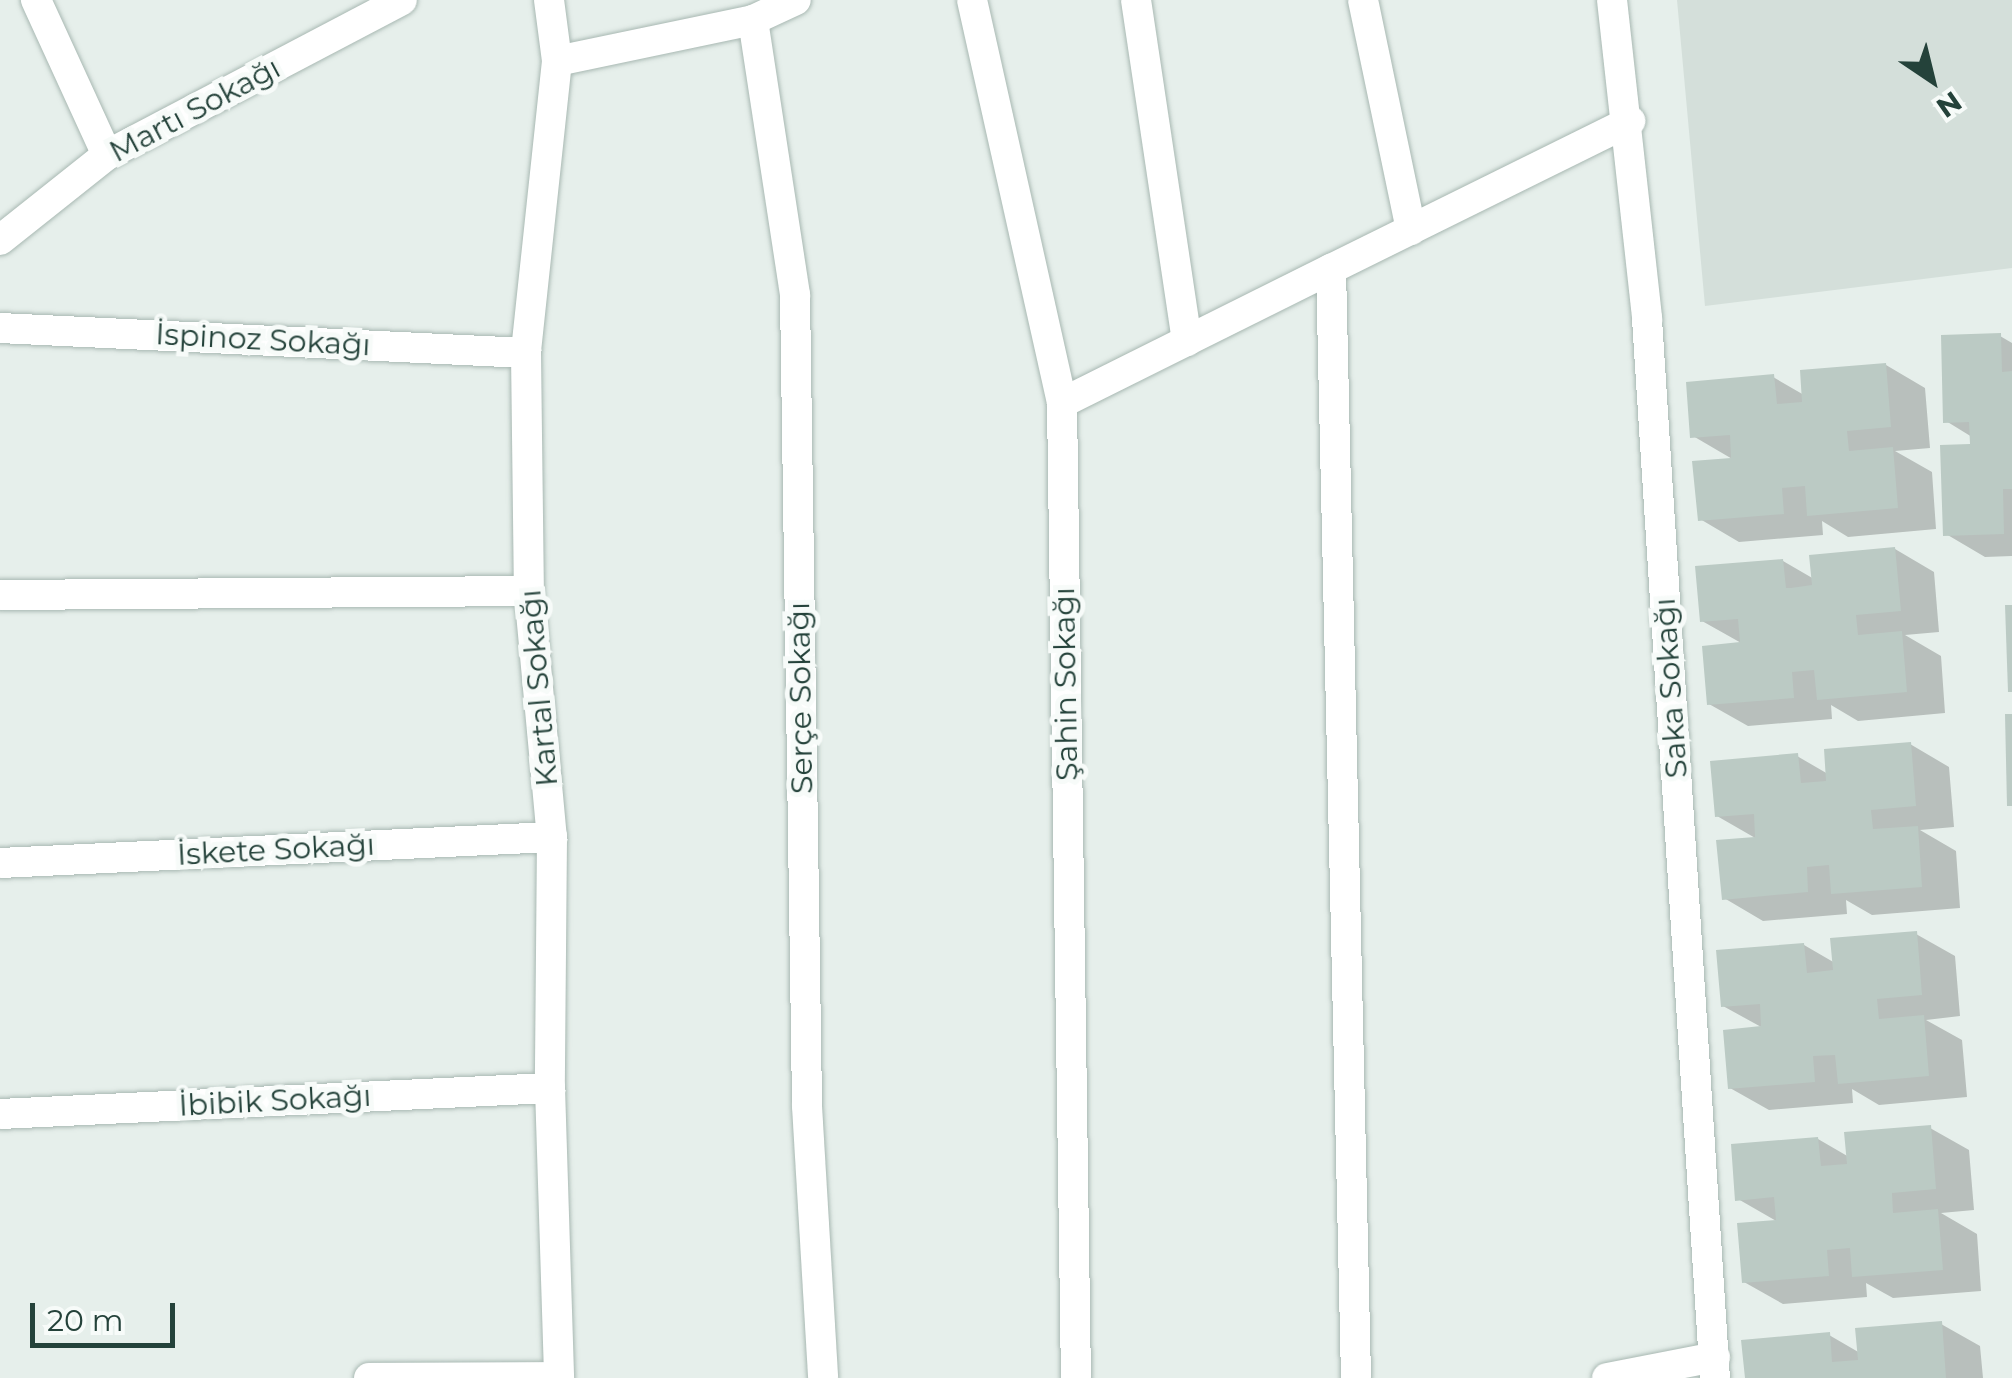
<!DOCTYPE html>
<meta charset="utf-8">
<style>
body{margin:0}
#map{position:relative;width:2012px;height:1378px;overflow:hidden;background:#e6efeb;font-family:Montserrat,sans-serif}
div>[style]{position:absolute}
.built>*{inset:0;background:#d4dfda}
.shadow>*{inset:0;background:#0003}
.building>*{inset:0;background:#bbcac4}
.roads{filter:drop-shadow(0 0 2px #a8b8b2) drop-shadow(0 0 2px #a8b8b2)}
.minor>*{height:30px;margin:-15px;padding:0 15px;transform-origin:15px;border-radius:15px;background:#fff}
.tertiary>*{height:30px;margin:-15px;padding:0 15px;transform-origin:15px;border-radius:15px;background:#fff}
span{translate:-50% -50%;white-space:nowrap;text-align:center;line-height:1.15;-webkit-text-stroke:10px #f7fbf9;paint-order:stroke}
.street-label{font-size:30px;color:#24423a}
.north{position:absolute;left:1882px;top:30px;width:100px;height:100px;-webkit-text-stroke:8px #f7fbf9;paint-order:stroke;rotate:145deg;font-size:28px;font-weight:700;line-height:40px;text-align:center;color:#24423a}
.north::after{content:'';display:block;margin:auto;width:35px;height:45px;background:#24423a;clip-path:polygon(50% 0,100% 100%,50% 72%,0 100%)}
.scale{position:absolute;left:30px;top:1303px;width:145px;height:45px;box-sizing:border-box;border:5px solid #24423a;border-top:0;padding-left:12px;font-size:30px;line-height:35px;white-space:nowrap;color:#24423a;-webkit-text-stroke:8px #f7fbf9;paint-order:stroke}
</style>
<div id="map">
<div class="built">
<i style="clip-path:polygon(1677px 0,2012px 0,2012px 268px,1705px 306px)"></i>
</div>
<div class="shadow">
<i style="clip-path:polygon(2000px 336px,2012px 343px,2012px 556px,1985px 557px,1946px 534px,1973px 446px,1972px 437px,1946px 421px)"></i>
<i style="clip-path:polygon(1886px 365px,1925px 388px,1930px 448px,1895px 451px,1932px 472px,1936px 529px,1848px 537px,1822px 521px,1823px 535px,1739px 542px,1700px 519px,1734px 460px,1693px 436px,1773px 377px,1804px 395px)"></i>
<i style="clip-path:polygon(1895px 549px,1934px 572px,1939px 632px,1905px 635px,1941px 656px,1945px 713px,1858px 721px,1831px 705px,1832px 719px,1748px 726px,1709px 704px,1743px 644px,1702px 621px,1783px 561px,1814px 579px)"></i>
<i style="clip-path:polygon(1910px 744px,1949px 767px,1954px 827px,1920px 830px,1956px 851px,1960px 908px,1872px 915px,1846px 900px,1847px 914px,1763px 921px,1724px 898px,1757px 839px,1717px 816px,1797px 756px,1828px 774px)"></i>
<i style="clip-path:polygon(1916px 934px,1955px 956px,1960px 1016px,1926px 1020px,1962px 1040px,1967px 1097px,1879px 1105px,1852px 1089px,1853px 1103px,1769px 1110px,1730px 1088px,1763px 1028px,1723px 1006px,1804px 945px,1835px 963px)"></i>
<i style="clip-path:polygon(1930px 1128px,1969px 1150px,1974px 1210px,1941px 1213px,1977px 1234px,1981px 1291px,1893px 1298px,1866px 1283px,1867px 1297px,1783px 1304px,1744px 1282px,1778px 1222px,1738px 1199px,1818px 1139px,1849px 1157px)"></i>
<i style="clip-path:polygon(1941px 1324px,1980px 1346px,1983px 1378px,1747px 1378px,1829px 1335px,1860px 1353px)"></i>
</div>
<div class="building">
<i style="clip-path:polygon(2001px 333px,2002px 372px,2012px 371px,2012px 489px,2003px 489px,2004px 534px,1943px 536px,1940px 445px,1970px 444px,1969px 422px,1943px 423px,1941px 335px)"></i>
<i style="clip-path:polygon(1886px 363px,1891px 427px,1847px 431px,1849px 451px,1893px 447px,1898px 508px,1807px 516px,1805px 486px,1782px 488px,1784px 514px,1698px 521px,1692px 461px,1731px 458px,1730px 435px,1690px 438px,1686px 382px,1774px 374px,1777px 404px,1802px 402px,1800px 370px)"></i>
<i style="clip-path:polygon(1895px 547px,1901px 611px,1856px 615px,1858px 635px,1902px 631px,1907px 692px,1817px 700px,1814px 670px,1792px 672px,1794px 698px,1707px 705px,1702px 646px,1740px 642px,1738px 619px,1700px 622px,1695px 566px,1783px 559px,1786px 588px,1791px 588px,1812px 585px,1809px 555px)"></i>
<i style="clip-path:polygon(2005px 605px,2012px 605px,2012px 692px,2008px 692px)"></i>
<i style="clip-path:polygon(2005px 714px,2012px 714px,2012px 806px,2007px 806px)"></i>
<i style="clip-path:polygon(1911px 742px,1916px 806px,1871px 810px,1873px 829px,1918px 826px,1922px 887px,1831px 894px,1829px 865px,1807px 867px,1808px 892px,1722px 900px,1716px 840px,1755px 837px,1754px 814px,1715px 817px,1710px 761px,1798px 753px,1801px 783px,1826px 781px,1824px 749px)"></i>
<i style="clip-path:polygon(1917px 931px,1922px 995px,1877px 999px,1879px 1019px,1924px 1015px,1929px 1076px,1838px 1084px,1835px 1055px,1813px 1056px,1815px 1082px,1728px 1089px,1723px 1030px,1761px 1026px,1760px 1004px,1721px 1007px,1716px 950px,1804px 943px,1807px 973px,1833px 970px,1830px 938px)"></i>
<i style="clip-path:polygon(1931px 1125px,1936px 1189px,1892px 1193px,1893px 1213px,1938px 1209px,1943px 1270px,1852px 1277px,1850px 1248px,1827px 1250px,1829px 1276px,1742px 1283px,1737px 1223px,1776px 1220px,1774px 1197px,1735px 1201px,1731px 1144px,1818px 1137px,1821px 1166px,1847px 1164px,1844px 1132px)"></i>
<i style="clip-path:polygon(1942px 1321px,1946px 1378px,1745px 1378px,1741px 1340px,1830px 1332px,1832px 1362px,1858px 1360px,1855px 1328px)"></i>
</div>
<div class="roads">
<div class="minor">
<i style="left:36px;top:0;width:170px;rotate:65.4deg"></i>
<i style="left:549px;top:0;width:62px;rotate:82.5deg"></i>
<i style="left:557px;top:61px;width:294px;rotate:96.1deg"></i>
<i style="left:526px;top:353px;width:238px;rotate:89.3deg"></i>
<i style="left:529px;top:591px;width:247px;rotate:84.7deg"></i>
<i style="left:552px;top:837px;width:251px;rotate:90.5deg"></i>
<i style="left:550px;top:1088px;width:290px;rotate:88.2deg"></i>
<i style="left:972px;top:0;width:413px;rotate:77.4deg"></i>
<i style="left:1062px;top:403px;width:975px;rotate:89.18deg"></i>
<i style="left:1136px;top:0;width:345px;rotate:81.5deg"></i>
<i style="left:1363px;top:0;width:235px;rotate:78.2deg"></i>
<i style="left:753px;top:20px;width:278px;rotate:81.3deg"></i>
<i style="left:795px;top:295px;width:811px;rotate:89.15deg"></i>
<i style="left:807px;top:1106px;width:272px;rotate:86.6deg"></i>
<i style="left:557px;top:61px;width:200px;rotate:-11.8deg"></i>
<i style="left:753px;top:20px;width:47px;rotate:-24.9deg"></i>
<i style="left:0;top:240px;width:137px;rotate:-38.5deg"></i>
<i style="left:107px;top:155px;width:333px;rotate:-27.7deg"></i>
<i style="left:0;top:328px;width:527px;rotate:2.72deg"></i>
<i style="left:1062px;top:403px;width:301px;rotate:-26.5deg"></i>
<i style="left:0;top:595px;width:529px;rotate:-0.43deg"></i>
<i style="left:0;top:863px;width:553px;rotate:-2.7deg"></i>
<i style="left:0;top:1114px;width:551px;rotate:-2.71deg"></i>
<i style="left:369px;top:1378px;width:190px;rotate:-0.3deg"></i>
<i style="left:1356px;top:1378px;width:1109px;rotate:-91.29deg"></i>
<i style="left:1331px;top:269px;width:334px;rotate:-26.3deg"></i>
</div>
<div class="tertiary">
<i style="left:1612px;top:0;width:321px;rotate:83.7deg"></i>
<i style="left:1647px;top:319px;width:1061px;rotate:86.33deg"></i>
<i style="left:1607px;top:1378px;width:110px;rotate:-11deg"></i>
</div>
</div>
<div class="street-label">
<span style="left:195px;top:110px;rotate:-28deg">Martı Sokağı</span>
<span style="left:263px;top:340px;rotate:3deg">İspinoz Sokağı</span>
<span style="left:1066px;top:684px;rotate:-91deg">Şahin Sokağı</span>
<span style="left:539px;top:688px;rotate:-95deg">Kartal Sokağı</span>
<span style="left:1671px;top:688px;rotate:-94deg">Saka Sokağı</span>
<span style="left:801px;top:698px;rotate:-91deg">Serçe Sokağı</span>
<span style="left:276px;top:850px;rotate:-3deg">İskete Sokağı</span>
<span style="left:275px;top:1101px;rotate:-3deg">İbibik Sokağı</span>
</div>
<div class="north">N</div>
<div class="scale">20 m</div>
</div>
